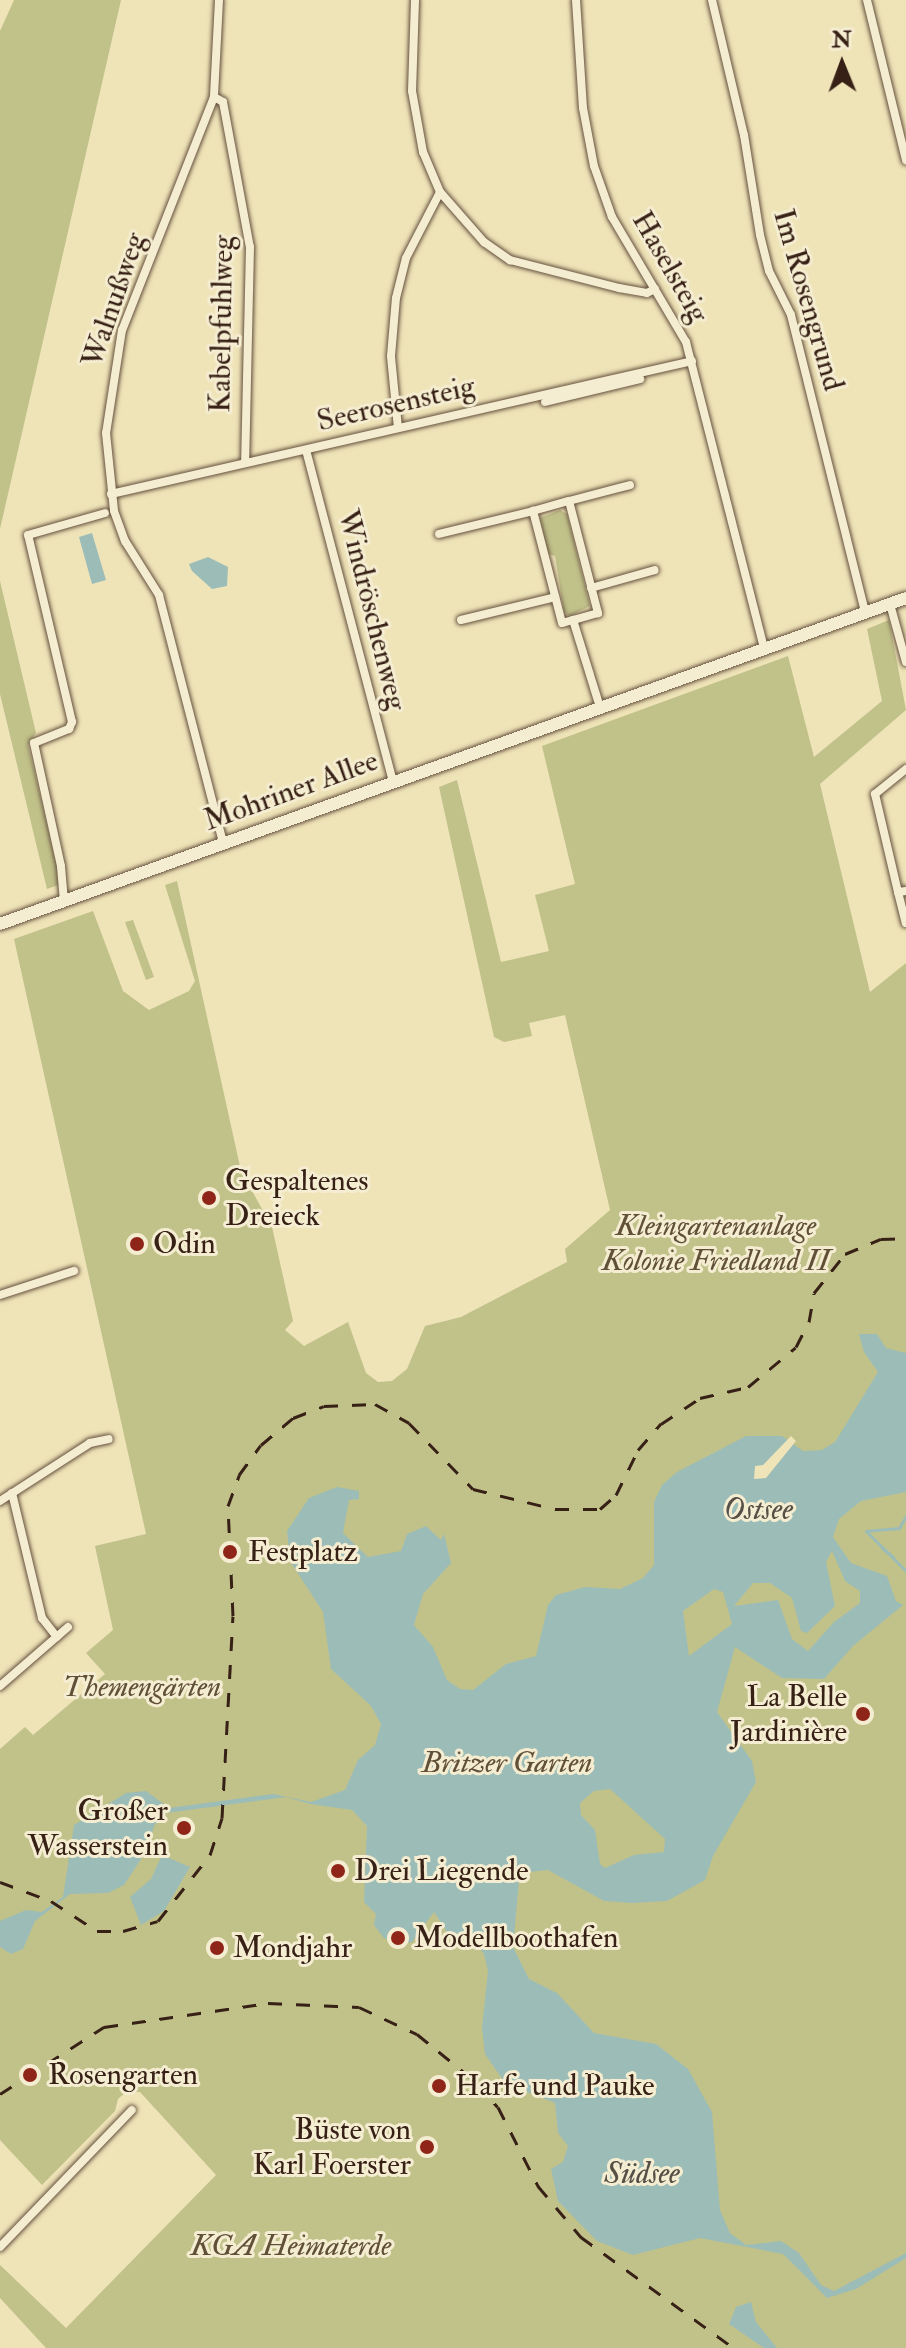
<!DOCTYPE html>
<meta charset="utf-8">
<style>
body{margin:0}
#map{position:relative;width:906px;height:2348px;overflow:hidden;background:#efe3b8;font-family:"IM FELL Double Pica",serif}
div>[style]{position:absolute}
.green>*{inset:0;background:#c1c18a}
.water>*{inset:0;background:#9cbdb7}
.pier>*{inset:0;background:#efe3b8}
.stream>*{height:3px;margin:-1.5px;padding:0 1.5px;transform-origin:1.5px;border-radius:1.5px;background:#9cbdb7}
.roads{filter:drop-shadow(0 0 2px #65513e) drop-shadow(0 0 2px #65513e)}
.minor>*{height:8px;margin:-4px;padding:0 4px;transform-origin:4px;border-radius:4px;background:#f5edd1}
.secondary>*{height:12px;margin:-6px;padding:0 6px;transform-origin:6px;border-radius:6px;background:#f5edd1}
.rail>*{height:3px;margin-top:-1.5px;transform-origin:0;background:repeating-linear-gradient(90deg,#372015 0 14px,transparent 0 28px)}
.dots>*{width:22px;height:22px;translate:-50% -50%;box-sizing:border-box;border:4px solid #f5edd1;border-radius:50%}
span{translate:-50% -50%;white-space:nowrap;text-align:center;line-height:1.15;-webkit-text-stroke:6px #f5edd1;paint-order:stroke}
.street-label{font-size:30px;color:#372015}
.poi-label{font-size:30px;color:#372015}
.left{translate:0 -50%;text-align:left}
.right{translate:-100% -50%;text-align:right}
.park-label{font-size:30px;color:#605038;font-style:italic}
.water-label{font-size:32px;color:#554f46;font-style:italic}
.north{position:absolute;left:802px;top:24px;width:80px;height:80px;-webkit-text-stroke:6px #f5edd1;paint-order:stroke;rotate:359deg;font-size:22px;font-weight:700;line-height:32px;text-align:center;color:#372015}
.north::after{content:'';display:block;margin:auto;width:28px;height:36px;background:#372015;clip-path:polygon(50% 0,100% 100%,50% 72%,0 100%)}
</style>
<div id="map">
<div class="green">
<i style="clip-path:polygon(14px 0,121px 0,0 529px,0 31px)"></i>
<i style="clip-path:polygon(560px 510px,567px 514px,590px 606px,570px 616px,564px 612px,555px 556px,548px 554px,540px 518px)"></i>
<i style="clip-path:polygon(0 581px,36px 733px,28px 745px,61px 884px,47px 889px,0 694px)"></i>
<i style="clip-path:polygon(889px 620px,906px 710px,820px 784px,870px 992px,906px 963px,906px 2348px,46px 2348px,0 2298px,0 2265px,66px 2328px,216px 2175px,140px 2092px,126px 2092px,118px 2099px,115px 2111px,42px 2185px,0 2140px,0 1749px,25px 1727px,33px 1735px,105px 1674px,86px 1653px,113px 1630px,95px 1546px,146px 1534px,14px 939px,93px 911px,123px 991px,149px 1010px,189px 991px,195px 981px,165px 885px,177px 881px,241px 1171px,272px 1227px,293px 1321px,285px 1330px,304px 1346px,348px 1322px,366px 1373px,378px 1382px,392px 1381px,407px 1369px,425px 1326px,461px 1317px,567px 1262px,565px 1249px,610px 1210px,565px 1015px,529px 1023px,532px 1036px,504px 1042px,494px 1037px,439px 787px,457px 780px,501px 962px,549px 951px,535px 895px,575px 884px,542px 746px,788px 656px,814px 757px,882px 701px,867px 629px)"></i>
<i style="clip-path:polygon(133px 920px,154px 977px,146px 980px,125px 922px)"></i>
</div>
<div class="water">
<i style="clip-path:polygon(92px 533px,106px 580px,92px 584px,79px 537px)"></i>
<i style="clip-path:polygon(208px 557px,228px 567px,227px 586px,212px 589px,192px 571px,189px 564px)"></i>
<i style="clip-path:polygon(evenodd,859px 1334px,877px 1334px,886px 1348px,906px 1353px,906px 1492px,861px 1501px,839px 1519px,833px 1537px,851px 1563px,887px 1576px,896px 1601px,903px 1605px,853px 1646px,824px 1679px,782px 1678px,735px 1647px,717px 1712px,752px 1761px,756px 1782px,713px 1856px,705px 1880px,667px 1901px,632px 1903px,604px 1901px,548px 1870px,528px 1872px,519px 1881px,513px 1947px,529px 1979px,557px 1993px,594px 2033px,656px 2044px,688px 2069px,712px 2112px,720px 2210px,730px 2233px,746px 2245px,781px 2241px,799px 2253px,821px 2285px,834px 2291px,906px 2253px,906px 2258px,856px 2289px,827px 2298px,783px 2254px,700px 2238px,633px 2255px,597px 2241px,558px 2201px,551px 2169px,563px 2162px,568px 2146px,558px 2133px,555px 2103px,505px 2083px,485px 2054px,482px 2028px,488px 1971px,484px 1954px,472px 1937px,447px 1932px,434px 1912px,412px 1942px,398px 1944px,384px 1938px,374px 1925px,376px 1914px,364px 1902px,367px 1826px,352px 1810px,310px 1804px,286px 1797px,166px 1813px,154px 1826px,147px 1850px,124px 1885px,108px 1893px,70px 1894px,35px 1921px,23px 1949px,11px 1954px,0 1947px,0 1921px,26px 1910px,42px 1912px,63px 1897px,74px 1825px,126px 1793px,146px 1791px,169px 1808px,273px 1794px,311px 1802px,345px 1790px,358px 1760px,375px 1745px,381px 1724px,371px 1706px,331px 1669px,323px 1612px,290px 1561px,287px 1531px,309px 1498px,337px 1487px,359px 1491px,359px 1499px,349px 1500px,343px 1533px,368px 1557px,401px 1551px,407px 1534px,426px 1526px,441px 1540px,444px 1534px,451px 1563px,423px 1594px,414px 1625px,433px 1647px,447px 1680px,460px 1689px,473px 1690px,506px 1664px,536px 1656px,548px 1605px,556px 1595px,585px 1587px,620px 1589px,643px 1578px,654px 1565px,654px 1502px,662px 1485px,677px 1472px,746px 1436px,782px 1436px,803px 1451px,822px 1450px,835px 1442px,878px 1372px,864px 1352px,859px 1334px,832px 1551px,845px 1581px,860px 1591px,860px 1603px,834px 1622px,808px 1651px,792px 1639px,778px 1600px,734px 1606px,753px 1583px,770px 1583px,792px 1598px,801px 1631px,807px 1633px,835px 1606px,826px 1562px,832px 1551px,859px 1334px,714px 1589px,723px 1592px,732px 1624px,689px 1656px,683px 1611px,714px 1589px,859px 1334px,610px 1789px,665px 1839px,664px 1852px,634px 1855px,605px 1868px,600px 1864px,595px 1830px,581px 1815px,580px 1803px,594px 1791px,610px 1789px)"></i>
<i style="clip-path:polygon(162px 1855px,190px 1867px,164px 1911px,141px 1925px,130px 1897px,151px 1879px)"></i>
<i style="clip-path:polygon(751px 2302px,756px 2322px,777px 2348px,764px 2348px,729px 2324px,736px 2307px)"></i>
</div>
<div class="pier">
<i style="clip-path:polygon(791px 1436px,796px 1441px,766px 1478px,754px 1479px,755px 1466px,763px 1465px)"></i>
</div>
<div class="stream">
<i style="left:906px;top:1516px;width:14px;rotate:120deg"></i>
<i style="left:899px;top:1528px;width:33px;rotate:175deg"></i>
<i style="left:866px;top:1531px;width:57px;rotate:45deg"></i>
<i style="left:882px;top:1548px;width:14px;rotate:39deg"></i>
</div>
<div class="roads">
<div class="minor">
<i style="left:219px;top:0;width:97px;rotate:93deg"></i>
<i style="left:214px;top:97px;width:251px;rotate:111.5deg"></i>
<i style="left:122px;top:330px;width:104px;rotate:98.8deg"></i>
<i style="left:106px;top:433px;width:78px;rotate:84.1deg"></i>
<i style="left:114px;top:511px;width:32px;rotate:70deg"></i>
<i style="left:125px;top:541px;width:64px;rotate:57.8deg"></i>
<i style="left:159px;top:595px;width:256px;rotate:75.5deg"></i>
<i style="left:576px;top:0;width:108px;rotate:86.3deg"></i>
<i style="left:583px;top:108px;width:59px;rotate:79.3deg"></i>
<i style="left:594px;top:166px;width:54px;rotate:70.6deg"></i>
<i style="left:612px;top:217px;width:145px;rotate:59.4deg"></i>
<i style="left:686px;top:342px;width:317px;rotate:75.7deg"></i>
<i style="left:712px;top:0;width:139px;rotate:76.7deg"></i>
<i style="left:744px;top:135px;width:101px;rotate:80.9deg"></i>
<i style="left:760px;top:235px;width:37px;rotate:76deg"></i>
<i style="left:769px;top:271px;width:49px;rotate:63.4deg"></i>
<i style="left:791px;top:315px;width:306px;rotate:76deg"></i>
<i style="left:867px;top:0;width:165px;rotate:76.3deg"></i>
<i style="left:214px;top:97px;width:10px;rotate:29deg"></i>
<i style="left:223px;top:102px;width:147px;rotate:79.5deg"></i>
<i style="left:250px;top:247px;width:216px;rotate:91.3deg"></i>
<i style="left:440px;top:192px;width:67px;rotate:48.7deg"></i>
<i style="left:484px;top:242px;width:32px;rotate:35deg"></i>
<i style="left:510px;top:260px;width:113px;rotate:14.4deg"></i>
<i style="left:619px;top:288px;width:28px;rotate:10deg"></i>
<i style="left:647px;top:293px;width:9px;rotate:-27deg"></i>
<i style="left:545px;top:402px;width:98px;rotate:-13.6deg"></i>
<i style="left:398px;top:428px;width:72px;rotate:-95.6deg"></i>
<i style="left:391px;top:356px;width:58px;rotate:-85.1deg"></i>
<i style="left:396px;top:298px;width:41px;rotate:-76deg"></i>
<i style="left:406px;top:258px;width:74px;rotate:-62.7deg"></i>
<i style="left:440px;top:192px;width:43px;rotate:-113deg"></i>
<i style="left:423px;top:152px;width:62px;rotate:-100.2deg"></i>
<i style="left:412px;top:91px;width:91px;rotate:-88.1deg"></i>
<i style="left:306px;top:450px;width:343px;rotate:75.3deg"></i>
<i style="left:111px;top:494px;width:596px;rotate:-12.89deg"></i>
<i style="left:569px;top:501px;width:63px;rotate:-14.7deg"></i>
<i style="left:439px;top:534px;width:97px;rotate:-13.7deg"></i>
<i style="left:591px;top:588px;width:66px;rotate:-15.7deg"></i>
<i style="left:890px;top:604px;width:60px;rotate:74.6deg"></i>
<i style="left:461px;top:620px;width:97px;rotate:-13.7deg"></i>
<i style="left:573px;top:620px;width:11px;rotate:165deg"></i>
<i style="left:562px;top:623px;width:116px;rotate:-104.5deg"></i>
<i style="left:533px;top:511px;width:37px;rotate:-16deg"></i>
<i style="left:569px;top:501px;width:116px;rotate:75.5deg"></i>
<i style="left:598px;top:613px;width:26px;rotate:164deg"></i>
<i style="left:573px;top:620px;width:91px;rotate:72.8deg"></i>
<i style="left:906px;top:769px;width:40px;rotate:141deg"></i>
<i style="left:875px;top:794px;width:101px;rotate:76.8deg"></i>
<i style="left:898px;top:892px;width:8px;rotate:-7deg"></i>
<i style="left:898px;top:892px;width:32px;rotate:76deg"></i>
<i style="left:64px;top:901px;width:35px;rotate:-95deg"></i>
<i style="left:61px;top:866px;width:126px;rotate:-102.4deg"></i>
<i style="left:34px;top:743px;width:38px;rotate:-22deg"></i>
<i style="left:69px;top:729px;width:8px;rotate:-67deg"></i>
<i style="left:72px;top:722px;width:192px;rotate:-103.2deg"></i>
<i style="left:28px;top:535px;width:80px;rotate:-15.9deg"></i>
<i style="left:0;top:1295px;width:78px;rotate:-18deg"></i>
<i style="left:12px;top:1493px;width:129px;rotate:76.5deg"></i>
<i style="left:42px;top:1618px;width:24px;rotate:52deg"></i>
<i style="left:0;top:1501px;width:107px;rotate:-32.8deg"></i>
<i style="left:90px;top:1443px;width:19px;rotate:-12deg"></i>
<i style="left:0;top:1686px;width:90px;rotate:-40.9deg"></i>
<i style="left:0;top:2247px;width:190px;rotate:-46.1deg"></i>
</div>
<div class="secondary">
<i style="left:0;top:924px;width:963px;rotate:-19.79deg"></i>
</div>
</div>
<div class="rail">
<i style="left:0;top:1882px;width:54px;rotate:20.4deg"></i>
<i style="left:51px;top:1901px;width:55px;rotate:33.1deg"></i>
<i style="left:97px;top:1931px;width:26px"></i>
<i style="left:123px;top:1931px;width:36px;rotate:-16deg"></i>
<i style="left:158px;top:1921px;width:84px;rotate:-51.8deg"></i>
<i style="left:210px;top:1855px;width:39px;rotate:-72deg"></i>
<i style="left:222px;top:1818px;width:202px;rotate:-86.9deg"></i>
<i style="left:233px;top:1616px;width:110px;rotate:-92.6deg"></i>
<i style="left:228px;top:1506px;width:33px;rotate:-70deg"></i>
<i style="left:239px;top:1475px;width:37px;rotate:-54deg"></i>
<i style="left:261px;top:1445px;width:42px;rotate:-40.2deg"></i>
<i style="left:293px;top:1418px;width:33px;rotate:-21deg"></i>
<i style="left:324px;top:1406px;width:51px;rotate:-2.2deg"></i>
<i style="left:375px;top:1404px;width:39px;rotate:29deg"></i>
<i style="left:409px;top:1423px;width:92px;rotate:45.9deg"></i>
<i style="left:473px;top:1489px;width:84px;rotate:13.7deg"></i>
<i style="left:555px;top:1509px;width:45px"></i>
<i style="left:600px;top:1509px;width:21px;rotate:-41deg"></i>
<i style="left:616px;top:1495px;width:50px;rotate:-63.9deg"></i>
<i style="left:638px;top:1450px;width:35px;rotate:-49deg"></i>
<i style="left:661px;top:1424px;width:47px;rotate:-33.7deg"></i>
<i style="left:700px;top:1398px;width:49px;rotate:-12.9deg"></i>
<i style="left:748px;top:1387px;width:62px;rotate:-39.8deg"></i>
<i style="left:796px;top:1347px;width:28px;rotate:-63deg"></i>
<i style="left:809px;top:1322px;width:29px;rotate:-80deg"></i>
<i style="left:814px;top:1293px;width:50px;rotate:-51.5deg"></i>
<i style="left:845px;top:1254px;width:39px;rotate:-23deg"></i>
<i style="left:881px;top:1239px;width:25px;rotate:-2deg"></i>
<i style="left:0;top:2094px;width:124px;rotate:-32.8deg"></i>
<i style="left:104px;top:2027px;width:166px;rotate:-8.3deg"></i>
<i style="left:268px;top:2003px;width:91px;rotate:2.5deg"></i>
<i style="left:359px;top:2007px;width:64px;rotate:25deg"></i>
<i style="left:417px;top:2034px;width:76px;rotate:39.1deg"></i>
<i style="left:476px;top:2082px;width:33px;rotate:49deg"></i>
<i style="left:498px;top:2107px;width:89px;rotate:63.1deg"></i>
<i style="left:538px;top:2186px;width:67px;rotate:49.9deg"></i>
<i style="left:581px;top:2237px;width:189px;rotate:36deg"></i>
</div>
<div class="dots">
<i style="left:209px;top:1198px;background:#8f2418"></i>
<i style="left:137px;top:1244px;background:#8f2418"></i>
<i style="left:230px;top:1552px;background:#8f2418"></i>
<i style="left:863px;top:1714px;background:#8f2418"></i>
<i style="left:184px;top:1828px;background:#8f2418"></i>
<i style="left:338px;top:1871px;background:#8f2418"></i>
<i style="left:398px;top:1938px;background:#8f2418"></i>
<i style="left:217px;top:1948px;background:#8f2418"></i>
<i style="left:30px;top:2075px;background:#8f2418"></i>
<i style="left:439px;top:2086px;background:#8f2418"></i>
<i style="left:427px;top:2147px;background:#8f2418"></i>
</div>
<div class="street-label">
<span style="left:670px;top:267px;rotate:60deg">Haselsteig</span>
<span style="left:114px;top:300px;rotate:-71deg">Walnußweg</span>
<span style="left:808px;top:300px;rotate:74deg">Im Rosengrund</span>
<span style="left:222px;top:324px;rotate:-89deg">Kabelpfuhlweg</span>
<span style="left:396px;top:404px;rotate:-13deg">Seerosensteig</span>
<span style="left:372px;top:610px;rotate:76deg">Windröschenweg</span>
<span style="left:291px;top:791px;rotate:-20deg">Mohriner Allee</span>
</div>
<div class="poi-label">
<span class="left" style="left:225px;top:1198px">Gespaltenes<br>Dreieck</span>
<span class="left" style="left:153px;top:1244px">Odin</span>
<span class="left" style="left:248px;top:1552px">Festplatz</span>
<span class="right" style="left:847px;top:1714px">La Belle<br>Jardinière</span>
<span class="right" style="left:168px;top:1828px">Großer<br>Wasserstein</span>
<span class="left" style="left:354px;top:1871px">Drei Liegende</span>
<span class="left" style="left:414px;top:1938px">Modellboothafen</span>
<span class="left" style="left:233px;top:1948px">Mondjahr</span>
<span class="left" style="left:48px;top:2075px">Rosengarten</span>
<span class="left" style="left:455px;top:2086px">Harfe und Pauke</span>
<span class="right" style="left:411px;top:2147px">Büste von<br>Karl Foerster</span>
</div>
<div class="park-label">
<span style="left:716px;top:1243px">Kleingartenanlage<br>Kolonie Friedland II</span>
<span style="left:142px;top:1687px">Themengärten</span>
<span style="left:507px;top:1763px">Britzer Garten</span>
<span style="left:291px;top:2246px">KGA Heimaterde</span>
</div>
<div class="water-label">
<span style="left:758px;top:1509px">Ostsee</span>
<span style="left:642px;top:2173px">Südsee</span>
</div>
<div class="north">N</div>
</div>
